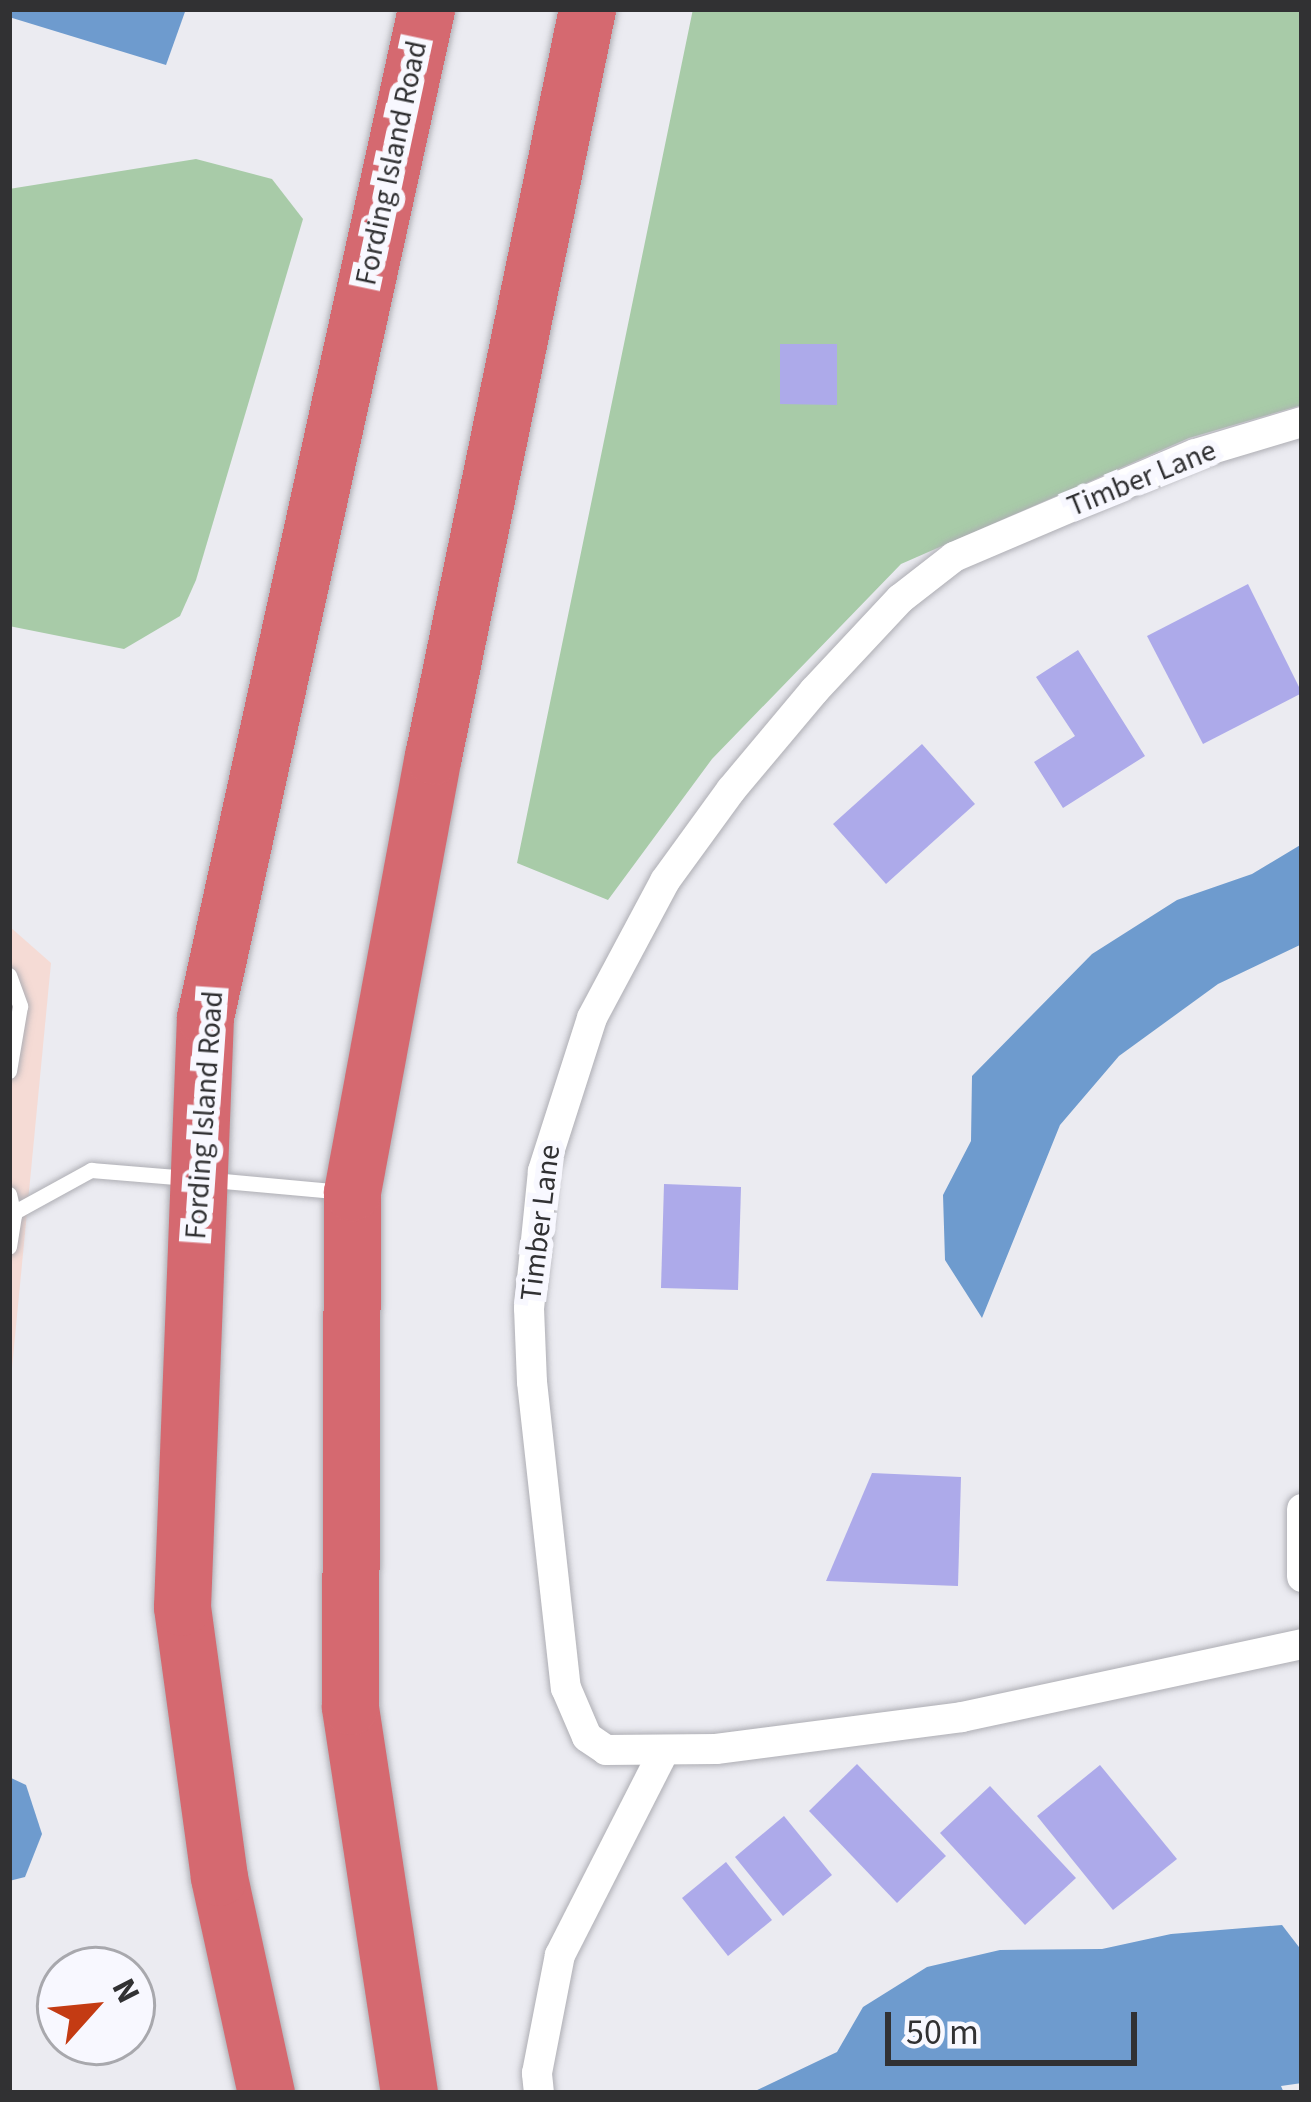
<!DOCTYPE html>
<style>
body{margin:0}
#map{position:relative;width:1311px;height:2102px;overflow:hidden;background:#ebebf1;font-family:"Source Sans 3",sans-serif}
div>[style]{position:absolute}
.commercial>*{inset:0;background:#f5dbd5}
.green>*{inset:0;background:#a8cba8}
.water>*{inset:0;background:#6e9bce}
.building>*{inset:0;background:#adaaea}
.roads{filter:drop-shadow(0 0 3px #aeaeb4) drop-shadow(0 0 3px #aeaeb4)}
.lane>*{height:15px;margin:-7.5px;padding:0 7.5px;transform-origin:7.5px;border-radius:7.5px;background:#fff}
.street>*{height:30px;margin:-15px;padding:0 15px;transform-origin:15px;border-radius:15px;background:#fff}
.highway>*{height:57px;margin:-28.5px;padding:0 28.5px;transform-origin:28.5px;border-radius:28.5px;background:#d56970}
span{translate:-50% -50%;white-space:nowrap;text-align:center;line-height:1.15;-webkit-text-stroke:12px #f8f8ff;paint-order:stroke}
.street-label{font-size:30px;color:#313133}
.frame{position:absolute;inset:0;border:12px solid #313133;pointer-events:none}
.north{position:absolute;left:36px;top:1946px;width:120px;height:120px;box-sizing:border-box;background:#f8f8ff;border:3px solid #a8a8ad;border-radius:50%;rotate:63deg;font-size:33px;font-weight:700;line-height:48px;text-align:center;color:#313133}
.north::after{content:'';display:block;margin:auto;width:42px;height:54px;background:#c43b13;clip-path:polygon(50% 0,100% 100%,50% 72%,0 100%)}
.scale{position:absolute;left:885px;top:2012px;width:252px;height:54px;box-sizing:border-box;border:6px solid #313133;border-top:0;padding-left:15px;font-size:36px;line-height:42px;white-space:nowrap;color:#313133;-webkit-text-stroke:9px #f8f8ff;paint-order:stroke}
</style>
<div id="map">
<div class="commercial">
<i style="clip-path:polygon(9px 926px,51px 963px,9px 1399px)"></i>
</div>
<div class="green">
<i style="clip-path:polygon(693px 9px,1302px 9px,1302px 405px,1189px 438px,901px 564px,712px 759px,608px 900px,517px 863px)"></i>
<i style="clip-path:polygon(196px 159px,272px 179px,303px 219px,196px 580px,180px 616px,124px 649px,9px 626px,9px 189px)"></i>
</div>
<div class="water">
<i style="clip-path:polygon(9px 9px,186px 9px,166px 65px,9px 17px)"></i>
<i style="clip-path:polygon(1302px 844px,1302px 944px,1218px 984px,1119px 1056px,1060px 1125px,982px 1318px,945px 1260px,943px 1195px,971px 1141px,972px 1076px,1092px 954px,1177px 900px,1252px 874px)"></i>
<i style="clip-path:polygon(9px 1777px,26px 1785px,42px 1834px,25px 1877px,9px 1881px)"></i>
<i style="clip-path:polygon(1282px 1925px,1302px 1951px,1302px 2083px,1281px 2086px,1284px 2093px,751px 2093px,837px 2052px,863px 2007px,927px 1967px,1000px 1950px,1102px 1949px,1171px 1934px)"></i>
</div>
<div class="building">
<i style="clip-path:polygon(780px 344px,837px 344px,837px 405px,780px 404px)"></i>
<i style="clip-path:polygon(1248px 584px,1302px 693px,1203px 744px,1147px 636px)"></i>
<i style="clip-path:polygon(1078px 650px,1145px 756px,1063px 808px,1034px 762px,1075px 736px,1036px 677px)"></i>
<i style="clip-path:polygon(922px 744px,975px 804px,886px 884px,833px 824px)"></i>
<i style="clip-path:polygon(664px 1184px,741px 1187px,738px 1290px,661px 1288px)"></i>
<i style="clip-path:polygon(872px 1473px,961px 1477px,958px 1586px,826px 1581px)"></i>
<i style="clip-path:polygon(857px 1764px,946px 1856px,897px 1903px,809px 1811px)"></i>
<i style="clip-path:polygon(1100px 1765px,1177px 1859px,1113px 1910px,1037px 1816px)"></i>
<i style="clip-path:polygon(990px 1786px,1076px 1878px,1025px 1925px,940px 1833px)"></i>
<i style="clip-path:polygon(784px 1816px,832px 1875px,783px 1916px,735px 1857px)"></i>
<i style="clip-path:polygon(726px 1862px,772px 1920px,728px 1956px,682px 1898px)"></i>
</div>
<div class="roads">
<div class="lane">
<i style="left:9px;top:975px;width:33px;rotate:70deg"></i>
<i style="left:20px;top:1006px;width:66px;rotate:99.6deg"></i>
<i style="left:212px;top:1180px;width:132px;rotate:5.2deg"></i>
<i style="left:9px;top:1194px;width:22px;rotate:77deg"></i>
<i style="left:14px;top:1215px;width:32px;rotate:99deg"></i>
<i style="left:9px;top:1215px;width:94px;rotate:-28.8deg"></i>
<i style="left:91px;top:1170px;width:97px;rotate:4.7deg"></i>
</div>
<div class="street">
<i style="left:1302px;top:422px;width:112px;rotate:163.3deg"></i>
<i style="left:1195px;top:454px;width:262px;rotate:156.9deg"></i>
<i style="left:954px;top:557px;width:68px;rotate:142.1deg"></i>
<i style="left:900px;top:599px;width:126px;rotate:133.1deg"></i>
<i style="left:814px;top:691px;width:129px;rotate:130deg"></i>
<i style="left:731px;top:790px;width:112px;rotate:126deg"></i>
<i style="left:665px;top:881px;width:155px;rotate:118.1deg"></i>
<i style="left:592px;top:1018px;width:161px;rotate:107.8deg"></i>
<i style="left:543px;top:1171px;width:138px;rotate:95.8deg"></i>
<i style="left:529px;top:1308px;width:74px;rotate:87.7deg"></i>
<i style="left:532px;top:1382px;width:308px;rotate:83.7deg"></i>
<i style="left:566px;top:1688px;width:53px;rotate:66.8deg"></i>
<i style="left:587px;top:1737px;width:23px;rotate:34deg"></i>
<i style="left:606px;top:1750px;width:110px;rotate:-0.5deg"></i>
<i style="left:716px;top:1749px;width:248px;rotate:-7.4deg"></i>
<i style="left:962px;top:1717px;width:348px;rotate:-12.1deg"></i>
<i style="left:1302px;top:1509px;width:68px;rotate:90deg"></i>
<i style="left:539px;top:2093px;width:20px;rotate:-96deg"></i>
<i style="left:537px;top:2073px;width:120px;rotate:-79deg"></i>
<i style="left:560px;top:1955px;width:229px;rotate:-63deg"></i>
</div>
<div class="highway">
<i style="left:266px;top:2093px;width:221px;rotate:-102.3deg"></i>
<i style="left:219px;top:1877px;width:273px;rotate:-97.8deg"></i>
<i style="left:182px;top:1607px;width:590px;rotate:-87.77deg"></i>
<i style="left:205px;top:1017px;width:1032px;rotate:-77.63deg"></i>
<i style="left:409px;top:2093px;width:391px;rotate:-98.7deg"></i>
<i style="left:350px;top:1706px;width:514px;rotate:-89.78deg"></i>
<i style="left:352px;top:1192px;width:443px;rotate:-79.5deg"></i>
<i style="left:433px;top:756px;width:763px;rotate:-78.35deg"></i>
</div>
</div>
<div class="street-label">
<span style="left:392px;top:163px;rotate:-78deg">Fording Island Road</span>
<span style="left:1142px;top:479px;rotate:-22deg">Timber Lane</span>
<span style="left:205px;top:1115px;rotate:-86deg">Fording Island Road</span>
<span style="left:541px;top:1223px;rotate:-83deg">Timber Lane</span>
</div>
<div class="frame"></div>
<div class="north">N</div>
<div class="scale">50 m</div>
</div>
